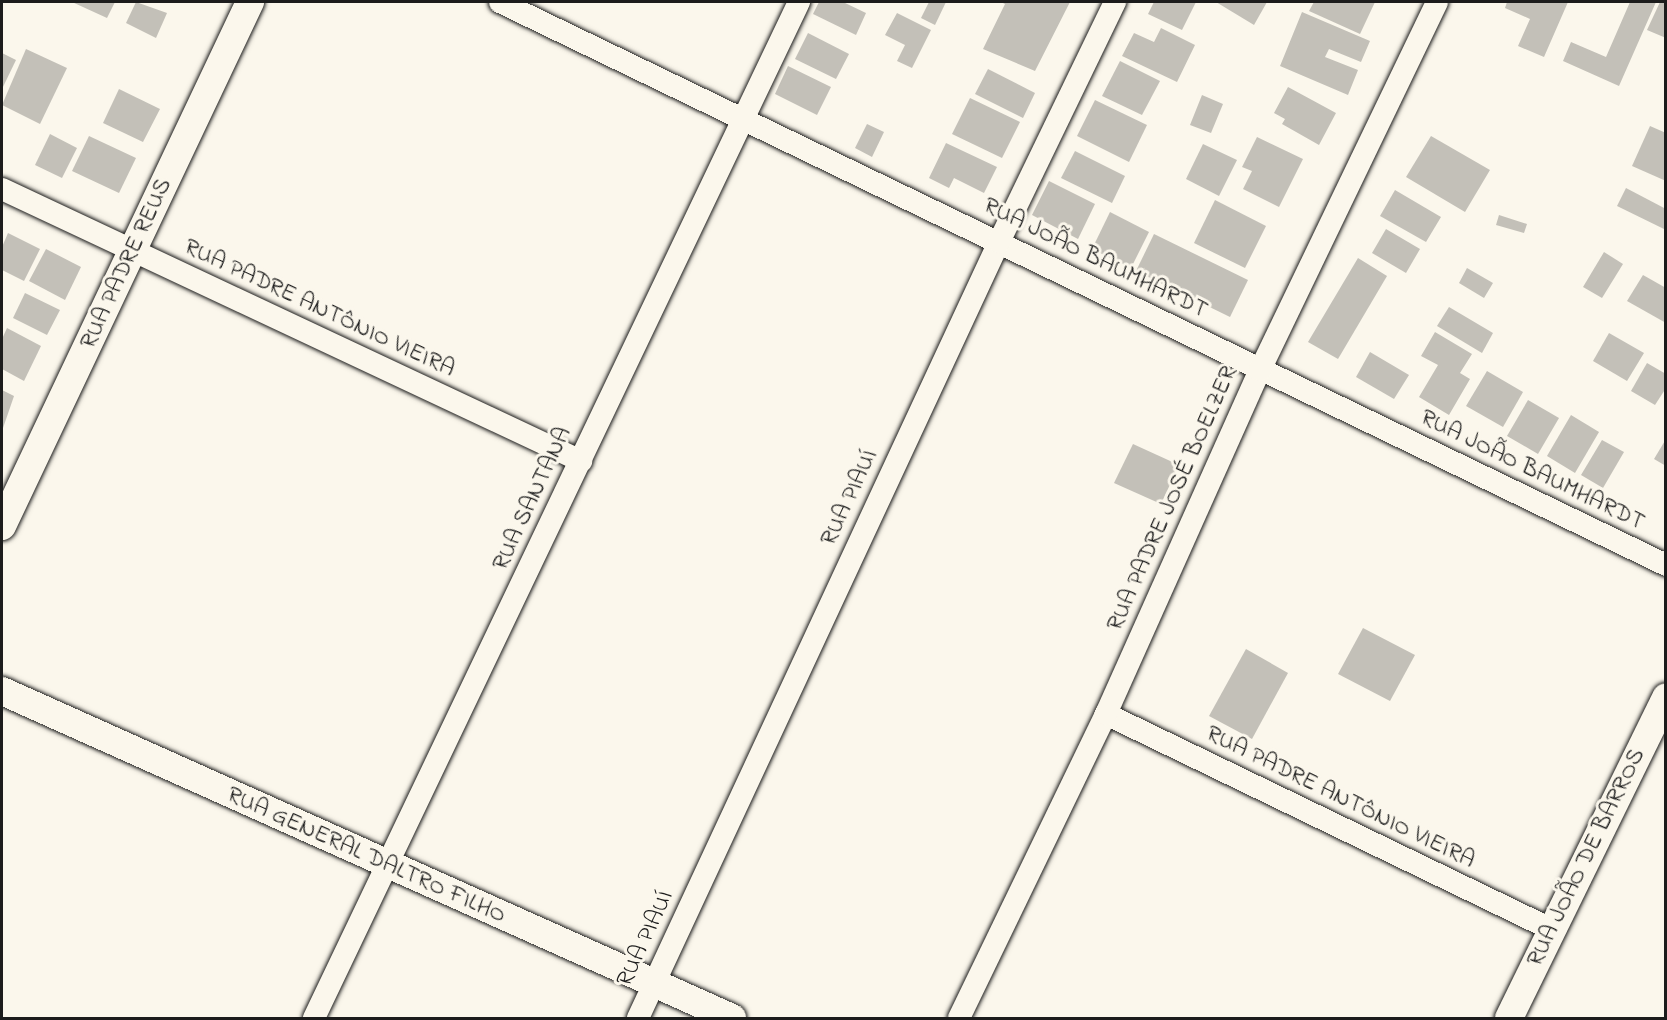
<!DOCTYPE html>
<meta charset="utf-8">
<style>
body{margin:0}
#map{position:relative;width:1667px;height:1020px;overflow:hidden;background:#fbf7ec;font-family:"Indie Flower",sans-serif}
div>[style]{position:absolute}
.building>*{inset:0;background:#c3c0b8}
.roads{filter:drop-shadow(0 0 2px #1c1c1c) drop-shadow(0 0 2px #1c1c1c)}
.minor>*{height:22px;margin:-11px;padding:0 11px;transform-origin:11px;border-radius:11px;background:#fbf7ec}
.tertiary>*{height:28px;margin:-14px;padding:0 14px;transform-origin:14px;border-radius:14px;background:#fbf7ec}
span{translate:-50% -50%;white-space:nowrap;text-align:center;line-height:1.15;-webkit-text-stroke:6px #fbf7ec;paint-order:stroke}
.street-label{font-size:24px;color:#1c1c1c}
.frame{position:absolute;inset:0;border:3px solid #1c1c1c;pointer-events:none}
</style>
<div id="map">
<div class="building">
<i style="clip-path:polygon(72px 2px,115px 2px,107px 18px)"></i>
<i style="clip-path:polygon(136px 2px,167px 13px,156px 38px,126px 23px)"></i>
<i style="clip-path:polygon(819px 2px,843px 2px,866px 13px,856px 35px,813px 14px)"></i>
<i style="clip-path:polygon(929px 2px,946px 2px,935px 25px,921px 18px)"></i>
<i style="clip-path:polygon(1001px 2px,1070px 2px,1035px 71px,983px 49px,1005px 4px)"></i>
<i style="clip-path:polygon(1154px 2px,1196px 2px,1182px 30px,1148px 14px)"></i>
<i style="clip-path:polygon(1216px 2px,1267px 2px,1254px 25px)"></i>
<i style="clip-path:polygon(1314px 2px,1375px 2px,1360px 34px,1309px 11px)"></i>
<i style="clip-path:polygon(1507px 2px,1568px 2px,1544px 57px,1518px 46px,1530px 19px,1505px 8px)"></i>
<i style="clip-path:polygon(1630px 2px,1656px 2px,1619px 86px,1563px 61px,1571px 42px,1606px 57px)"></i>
<i style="clip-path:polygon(1660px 2px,1666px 2px,1666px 38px,1647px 30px)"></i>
<i style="clip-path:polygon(1302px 12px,1370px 41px,1361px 62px,1329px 49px,1325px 57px,1358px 70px,1348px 95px,1280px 66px)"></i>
<i style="clip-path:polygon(897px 13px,931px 30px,912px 68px,897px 61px,905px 45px,885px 35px)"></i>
<i style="clip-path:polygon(1161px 28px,1195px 45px,1177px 82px,1122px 56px,1134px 33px,1154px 42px)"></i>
<i style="clip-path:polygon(808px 33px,849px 54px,836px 79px,795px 59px)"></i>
<i style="clip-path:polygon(26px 49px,67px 68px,40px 124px,2px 105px)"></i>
<i style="clip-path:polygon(2px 53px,16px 60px,2px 89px)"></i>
<i style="clip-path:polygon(1120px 61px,1160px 81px,1142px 115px,1102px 96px)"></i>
<i style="clip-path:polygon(788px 66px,831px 87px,817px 115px,775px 94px)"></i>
<i style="clip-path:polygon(988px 69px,1035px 93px,1023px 118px,975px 94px)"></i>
<i style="clip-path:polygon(1288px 87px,1336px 113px,1319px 145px,1282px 124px,1285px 119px,1274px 113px)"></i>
<i style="clip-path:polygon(119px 89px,160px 109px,143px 142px,103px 123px)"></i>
<i style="clip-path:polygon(1202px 95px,1223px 104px,1211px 133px,1190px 125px)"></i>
<i style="clip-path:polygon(970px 98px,1020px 122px,1002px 158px,952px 134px)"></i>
<i style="clip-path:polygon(1095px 100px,1147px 125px,1129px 162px,1077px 136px)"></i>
<i style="clip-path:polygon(867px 124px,884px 132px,872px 157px,855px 148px)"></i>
<i style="clip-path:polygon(1650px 126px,1666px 133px,1666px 181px,1632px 166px)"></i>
<i style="clip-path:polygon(50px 134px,77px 148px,62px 178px,35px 165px)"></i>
<i style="clip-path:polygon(89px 136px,136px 158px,119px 193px,72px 171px)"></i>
<i style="clip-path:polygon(1431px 136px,1490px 170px,1465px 212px,1406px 177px)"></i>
<i style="clip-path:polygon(1257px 137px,1303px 159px,1279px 207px,1243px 189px,1252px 171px,1242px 167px)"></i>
<i style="clip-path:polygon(946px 143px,997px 167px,984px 193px,954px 178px,949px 188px,929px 178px)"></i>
<i style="clip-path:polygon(1203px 144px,1237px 160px,1219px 196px,1186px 179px)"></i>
<i style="clip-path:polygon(1075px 151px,1125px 176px,1112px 203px,1061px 178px)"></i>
<i style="clip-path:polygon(1049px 181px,1095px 204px,1078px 239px,1032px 215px)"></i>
<i style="clip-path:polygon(1626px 188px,1666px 209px,1666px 230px,1617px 206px)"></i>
<i style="clip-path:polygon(1395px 190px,1441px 217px,1426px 242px,1380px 216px)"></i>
<i style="clip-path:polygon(1215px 200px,1266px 226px,1245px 268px,1194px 243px)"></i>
<i style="clip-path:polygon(1110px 212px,1149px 232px,1131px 268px,1092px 249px)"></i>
<i style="clip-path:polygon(1499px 215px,1527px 224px,1524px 233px,1496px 225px)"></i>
<i style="clip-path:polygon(1386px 229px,1420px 249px,1406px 273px,1372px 253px)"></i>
<i style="clip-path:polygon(8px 233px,40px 249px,24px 281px,2px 270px,2px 247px)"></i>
<i style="clip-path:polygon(1154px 234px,1248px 280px,1230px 317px,1136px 271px)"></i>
<i style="clip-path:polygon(46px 249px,81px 267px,65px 300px,29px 281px)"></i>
<i style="clip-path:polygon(1604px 252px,1623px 264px,1602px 298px,1583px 287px)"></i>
<i style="clip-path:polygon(1358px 258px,1387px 276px,1338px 359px,1308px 342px)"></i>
<i style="clip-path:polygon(1467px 268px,1493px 283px,1484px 298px,1459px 283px)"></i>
<i style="clip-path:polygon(1643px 275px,1666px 288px,1666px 323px,1627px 301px)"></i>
<i style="clip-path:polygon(25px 293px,60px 310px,47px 335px,13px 318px)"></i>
<i style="clip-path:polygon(1449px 307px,1493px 333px,1482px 353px,1437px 326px)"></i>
<i style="clip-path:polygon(7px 328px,41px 346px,24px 381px,2px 369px,2px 339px)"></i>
<i style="clip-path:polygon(1435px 332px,1472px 354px,1460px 373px,1470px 379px,1449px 415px,1419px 397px,1438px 365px,1421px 356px)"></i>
<i style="clip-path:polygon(1609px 333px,1644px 353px,1627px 381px,1593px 361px)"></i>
<i style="clip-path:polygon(1370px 352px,1409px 375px,1394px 399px,1356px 377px)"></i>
<i style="clip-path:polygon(1647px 363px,1666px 374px,1666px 388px,1655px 405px,1631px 391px)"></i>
<i style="clip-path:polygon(1487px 371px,1523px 392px,1503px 427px,1466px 406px)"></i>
<i style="clip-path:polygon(2px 390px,14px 396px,2px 431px)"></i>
<i style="clip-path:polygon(1528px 400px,1559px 418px,1538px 454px,1507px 436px)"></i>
<i style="clip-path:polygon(1571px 415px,1599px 432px,1575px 473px,1547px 456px)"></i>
<i style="clip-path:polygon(1666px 439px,1666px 466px,1654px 459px)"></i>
<i style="clip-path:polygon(1602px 440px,1624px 452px,1603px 488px,1581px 475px)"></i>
<i style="clip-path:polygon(1133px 444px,1179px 465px,1161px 504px,1114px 483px)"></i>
<i style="clip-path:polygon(1363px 628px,1415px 655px,1390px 701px,1338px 674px)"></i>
<i style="clip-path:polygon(1246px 649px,1288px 673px,1252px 739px,1209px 716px)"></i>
</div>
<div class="roads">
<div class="minor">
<i style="left:500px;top:2px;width:1295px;rotate:25.77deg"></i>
<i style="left:2px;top:189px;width:640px;rotate:25.16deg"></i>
<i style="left:1106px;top:714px;width:496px;rotate:25.8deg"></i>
<i style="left:314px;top:1018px;width:1126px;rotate:-64.48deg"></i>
<i style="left:638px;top:1018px;width:856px;rotate:-65.05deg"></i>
<i style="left:999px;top:242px;width:267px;rotate:-64.2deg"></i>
<i style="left:959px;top:1018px;width:338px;rotate:-64.2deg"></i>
<i style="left:1106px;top:714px;width:377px;rotate:-65.9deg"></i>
<i style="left:1260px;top:370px;width:408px;rotate:-64.3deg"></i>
</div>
<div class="tertiary">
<i style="left:2px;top:526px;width:580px;rotate:-64.67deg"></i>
<i style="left:2px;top:691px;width:800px;rotate:24.13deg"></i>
<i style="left:1509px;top:1018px;width:357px;rotate:-63.9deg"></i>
</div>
</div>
<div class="street-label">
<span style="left:1095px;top:259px;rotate:26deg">RUA JOÃO BAUMHARDT</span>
<span style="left:127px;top:264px;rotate:-65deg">RUA PADRE REUS</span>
<span style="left:319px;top:309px;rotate:25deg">RUA PADRE ANTÔNIO VIEIRA</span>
<span style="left:1532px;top:471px;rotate:26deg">RUA JOÃO BAUMHARDT</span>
<span style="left:850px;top:498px;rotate:-65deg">RUA PIAUÍ</span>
<span style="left:533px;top:499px;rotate:-65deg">RUA SANTANA</span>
<span style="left:1173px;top:499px;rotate:-66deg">RUA PADRE JOSÉ BOELZER</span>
<span style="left:1340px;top:798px;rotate:26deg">RUA PADRE ANTÔNIO VIEIRA</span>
<span style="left:366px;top:856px;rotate:24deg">RUA GENERAL DALTRO FILHO</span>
<span style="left:1587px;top:858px;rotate:-64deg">RUA JOÃO DE BARROS</span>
<span style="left:646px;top:939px;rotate:-65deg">RUA PIAUÍ</span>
</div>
<div class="frame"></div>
</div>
